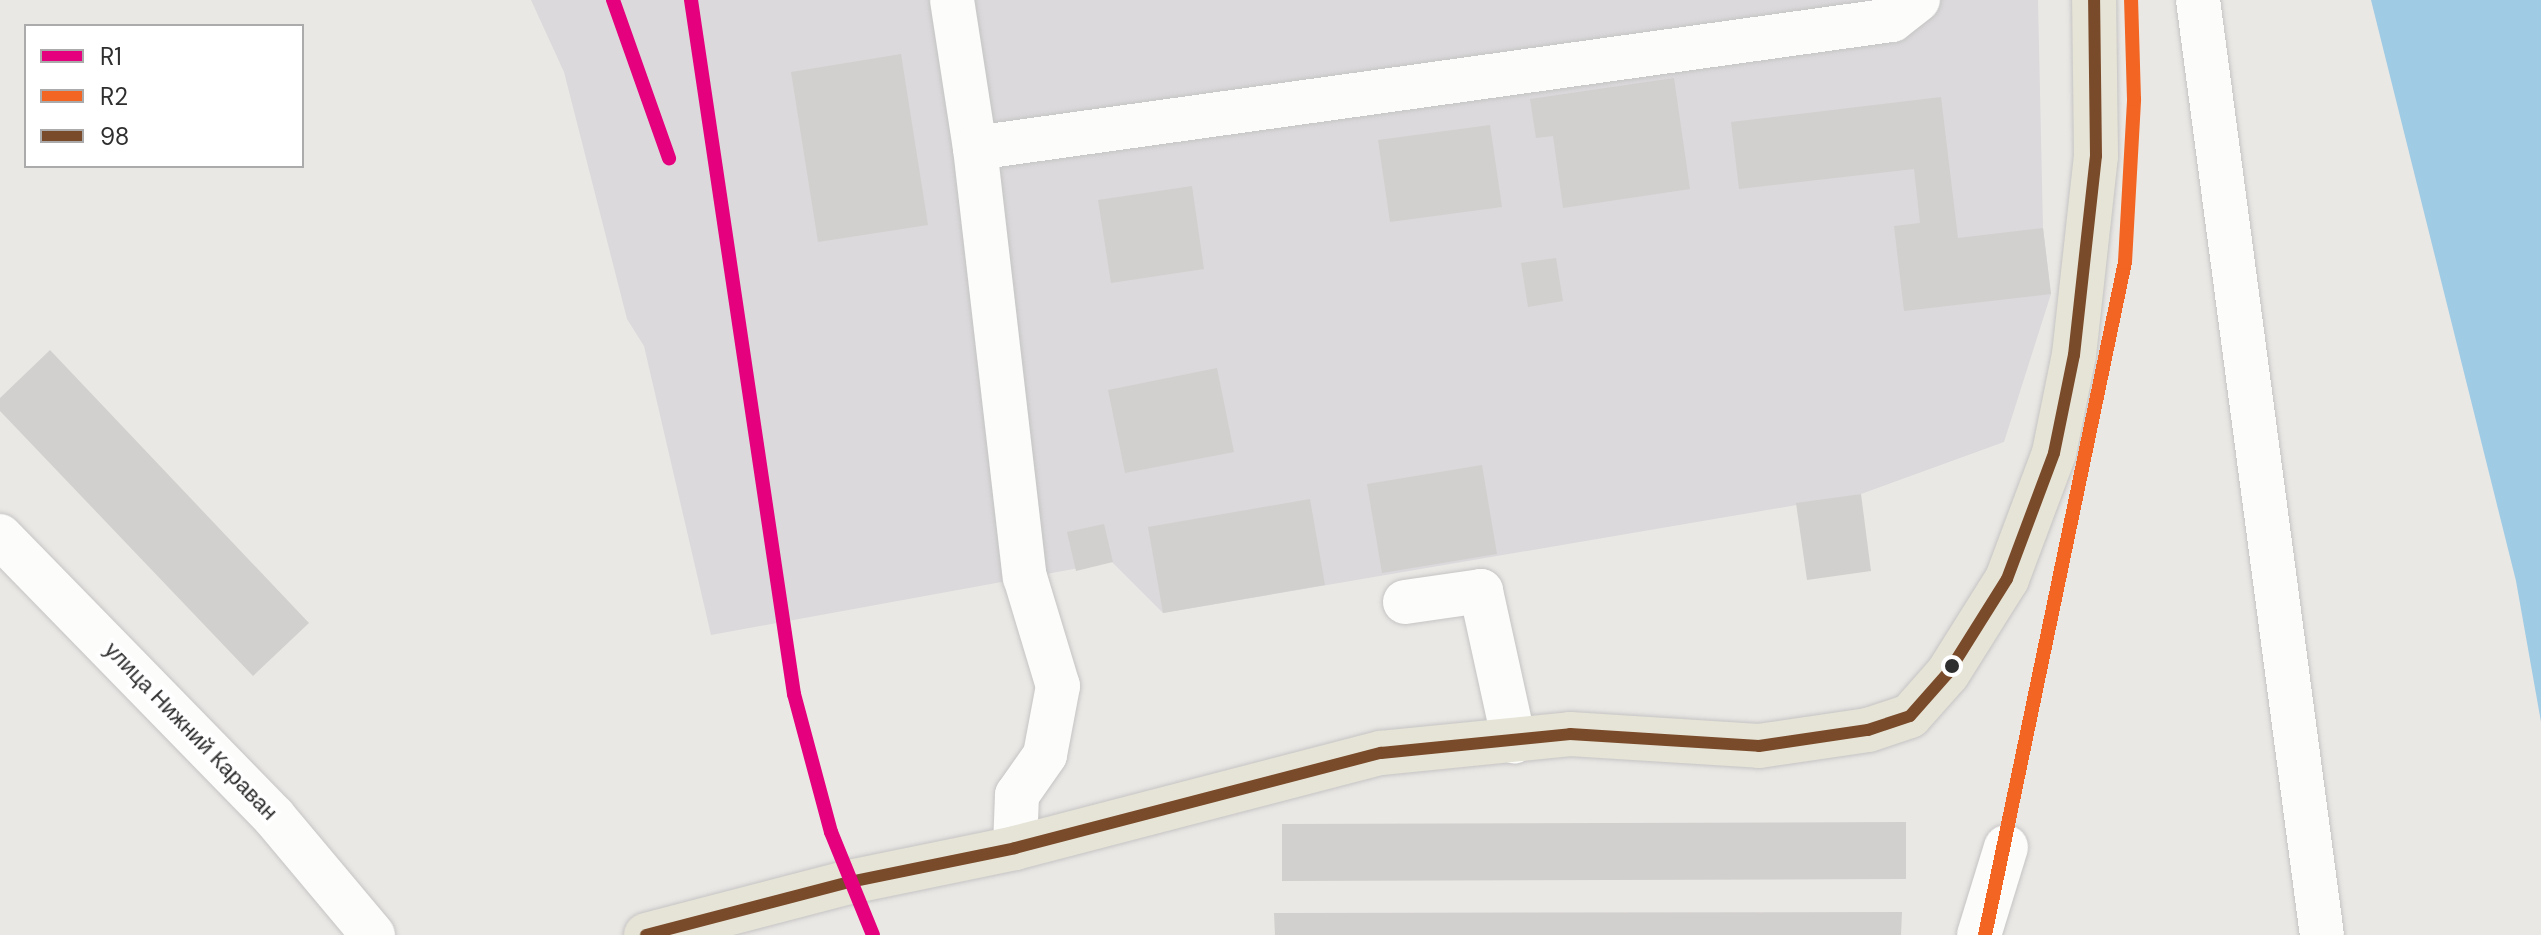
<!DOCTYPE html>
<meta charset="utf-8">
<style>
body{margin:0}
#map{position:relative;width:2541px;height:935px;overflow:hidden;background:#eae8e5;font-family:"DM Sans",sans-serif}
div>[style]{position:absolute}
.industrial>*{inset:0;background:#dbd9db}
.water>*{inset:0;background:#a0cbe4}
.building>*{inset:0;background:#d2d0ce}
.roads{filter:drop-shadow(0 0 2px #c5c4c4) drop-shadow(0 0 2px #c5c4c4)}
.minor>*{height:44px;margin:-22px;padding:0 22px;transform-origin:22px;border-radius:22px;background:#fcfcfb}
.major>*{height:44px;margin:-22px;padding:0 22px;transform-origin:22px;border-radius:22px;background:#e6e4d7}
.bus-1>*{height:12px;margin:-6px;padding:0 6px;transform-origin:6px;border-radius:6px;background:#7a4b2a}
.rail-1>*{height:14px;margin:-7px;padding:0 7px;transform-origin:7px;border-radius:7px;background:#e5007d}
.rail-2>*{height:14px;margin:-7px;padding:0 7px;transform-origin:7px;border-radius:7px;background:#f26522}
.dots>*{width:22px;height:22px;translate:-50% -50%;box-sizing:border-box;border:4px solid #fff;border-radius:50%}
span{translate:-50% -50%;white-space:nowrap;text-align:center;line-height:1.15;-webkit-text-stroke:8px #fff;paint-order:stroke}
.street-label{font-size:22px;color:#2e2e2e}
.legend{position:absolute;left:24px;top:24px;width:280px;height:144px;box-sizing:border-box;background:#fff;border:2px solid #ababab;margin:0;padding:10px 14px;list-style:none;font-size:24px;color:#2e2e2e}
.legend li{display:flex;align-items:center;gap:16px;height:40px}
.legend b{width:40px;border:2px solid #ababab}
</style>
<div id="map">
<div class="industrial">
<i style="clip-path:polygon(531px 0,2038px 0,2043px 228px,2051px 294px,2004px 442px,1861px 494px,1163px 613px,1112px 562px,711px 635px,644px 346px,627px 319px,564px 72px)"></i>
</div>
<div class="water">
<i style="clip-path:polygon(2371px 0,2541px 0,2541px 722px,2516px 581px)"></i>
</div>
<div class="building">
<i style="clip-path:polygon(901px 54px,928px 225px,818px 242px,791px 72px)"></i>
<i style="clip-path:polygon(1674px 78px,1690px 189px,1563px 208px,1553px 136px,1536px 138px,1530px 99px)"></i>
<i style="clip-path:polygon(1941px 97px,1958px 238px,2043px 228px,2051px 294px,1904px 311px,1894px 226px,1920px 223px,1914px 169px,1739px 189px,1731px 122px)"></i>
<i style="clip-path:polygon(1490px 125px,1502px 207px,1390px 222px,1378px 140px)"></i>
<i style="clip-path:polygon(1192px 186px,1204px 269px,1111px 283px,1098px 200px)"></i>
<i style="clip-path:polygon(1556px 258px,1563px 301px,1528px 307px,1521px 263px)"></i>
<i style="clip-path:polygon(50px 350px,309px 623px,253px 676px,0 411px,0 398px)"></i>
<i style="clip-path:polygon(1217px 368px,1234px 452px,1125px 473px,1108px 390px)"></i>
<i style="clip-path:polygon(1482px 465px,1497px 554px,1382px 573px,1367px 484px)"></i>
<i style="clip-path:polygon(1861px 494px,1871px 571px,1807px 580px,1796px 503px)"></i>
<i style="clip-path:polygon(1310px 499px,1325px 585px,1163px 613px,1148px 527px)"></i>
<i style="clip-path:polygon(1104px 524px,1113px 562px,1076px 571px,1067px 532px)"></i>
<i style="clip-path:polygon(1906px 822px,1906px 879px,1282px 881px,1282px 824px)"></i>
<i style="clip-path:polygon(1902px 912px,1901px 935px,1275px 935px,1274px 913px)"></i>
</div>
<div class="roads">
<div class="minor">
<i style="left:952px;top:0;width:150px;rotate:81.2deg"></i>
<i style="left:975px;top:148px;width:432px;rotate:83.4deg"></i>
<i style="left:1025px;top:577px;width:114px;rotate:73.2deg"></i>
<i style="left:1058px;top:686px;width:70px;rotate:100.7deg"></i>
<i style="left:1045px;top:755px;width:49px;rotate:125deg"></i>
<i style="left:1017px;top:795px;width:53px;rotate:92.2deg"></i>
<i style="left:2198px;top:0;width:943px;rotate:82.45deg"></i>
<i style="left:975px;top:148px;width:926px;rotate:-7.95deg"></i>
<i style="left:1892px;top:20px;width:33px;rotate:-38deg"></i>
<i style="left:0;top:536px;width:392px;rotate:45.7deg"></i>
<i style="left:274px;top:817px;width:154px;rotate:50deg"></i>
<i style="left:1405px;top:602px;width:77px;rotate:-8.2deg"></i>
<i style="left:1481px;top:591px;width:154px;rotate:77.6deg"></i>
<i style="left:1979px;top:935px;width:92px;rotate:-72.9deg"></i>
</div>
<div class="major">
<i style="left:646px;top:935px;width:211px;rotate:-14.6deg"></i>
<i style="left:850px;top:882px;width:168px;rotate:-11.6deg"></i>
<i style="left:1015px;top:848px;width:378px;rotate:-14.6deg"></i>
<i style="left:1381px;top:753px;width:190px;rotate:-5.7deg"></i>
<i style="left:1570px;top:734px;width:189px;rotate:3.6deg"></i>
<i style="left:1759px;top:746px;width:110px;rotate:-8.4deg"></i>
<i style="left:1868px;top:730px;width:44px;rotate:-18.4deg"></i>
<i style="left:1910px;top:716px;width:57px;rotate:-48.5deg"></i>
<i style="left:1948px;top:673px;width:111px;rotate:-57.9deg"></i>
<i style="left:2007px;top:579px;width:134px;rotate:-69.5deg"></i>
<i style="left:2054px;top:453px;width:100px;rotate:-78.5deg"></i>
<i style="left:2074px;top:355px;width:200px;rotate:-83.7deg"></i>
<i style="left:2096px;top:156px;width:156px;rotate:-90.7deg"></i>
</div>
</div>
<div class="bus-1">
<i style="left:646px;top:935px;width:211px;rotate:-14.6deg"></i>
<i style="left:850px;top:882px;width:168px;rotate:-11.6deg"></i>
<i style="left:1015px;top:848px;width:378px;rotate:-14.6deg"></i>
<i style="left:1381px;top:753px;width:190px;rotate:-5.7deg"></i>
<i style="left:1570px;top:734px;width:189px;rotate:3.6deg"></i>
<i style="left:1759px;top:746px;width:110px;rotate:-8.4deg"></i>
<i style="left:1868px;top:730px;width:44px;rotate:-18.4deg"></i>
<i style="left:1910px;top:716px;width:57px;rotate:-48.5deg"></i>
<i style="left:1948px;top:673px;width:111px;rotate:-57.9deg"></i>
<i style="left:2007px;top:579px;width:134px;rotate:-69.5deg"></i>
<i style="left:2054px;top:453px;width:100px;rotate:-78.5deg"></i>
<i style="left:2074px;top:355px;width:200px;rotate:-83.7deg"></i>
<i style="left:2096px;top:156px;width:156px;rotate:-90.7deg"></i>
</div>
<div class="rail-1">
<i style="left:613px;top:0;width:168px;rotate:70.5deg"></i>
<i style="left:691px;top:0;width:702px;rotate:81.56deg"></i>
<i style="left:794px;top:694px;width:143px;rotate:75deg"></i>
<i style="left:831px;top:832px;width:111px;rotate:67.8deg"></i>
</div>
<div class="rail-2">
<i style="left:1985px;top:935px;width:687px;rotate:-78.25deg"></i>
<i style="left:2125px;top:262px;width:163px;rotate:-86.8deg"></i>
<i style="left:2134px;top:99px;width:99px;rotate:-91.7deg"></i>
</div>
<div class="dots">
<i style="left:1952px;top:666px;background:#2e2e2e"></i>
</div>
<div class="street-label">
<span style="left:191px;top:731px;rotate:46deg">улица Нижний Караван</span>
</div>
<ul class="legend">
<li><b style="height:10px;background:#e5007d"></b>R1</li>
<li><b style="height:10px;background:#f26522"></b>R2</li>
<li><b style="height:10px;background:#7a4b2a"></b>98</li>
</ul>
</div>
